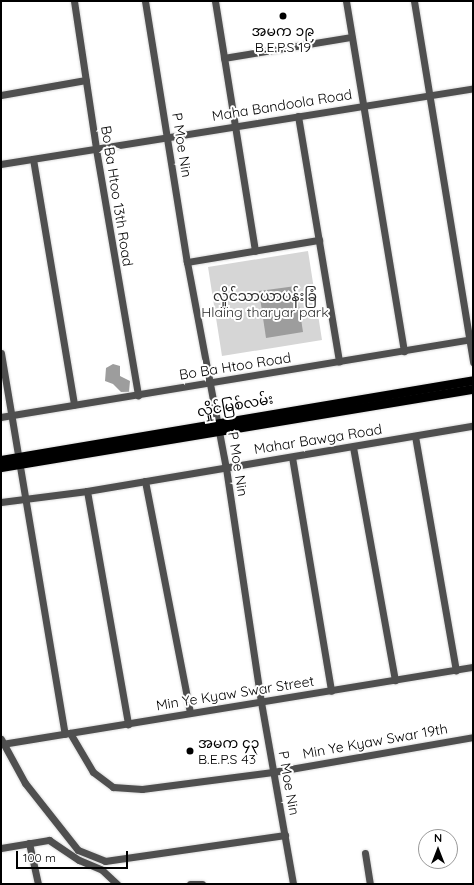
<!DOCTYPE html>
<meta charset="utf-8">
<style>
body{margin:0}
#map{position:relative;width:474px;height:885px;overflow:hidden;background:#fff;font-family:Quicksand,"Noto Sans Myanmar",sans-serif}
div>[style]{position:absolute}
.green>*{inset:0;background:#d6d6d6}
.water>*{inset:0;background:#9d9d9d}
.roads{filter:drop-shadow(0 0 1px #dbdbdb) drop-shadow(0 0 1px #dbdbdb)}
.minor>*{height:7px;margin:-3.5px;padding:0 3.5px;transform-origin:3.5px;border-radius:3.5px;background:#4f4f4f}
.major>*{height:9px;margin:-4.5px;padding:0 4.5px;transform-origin:4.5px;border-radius:4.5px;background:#000}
.dots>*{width:11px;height:11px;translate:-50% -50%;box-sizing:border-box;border:2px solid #fff;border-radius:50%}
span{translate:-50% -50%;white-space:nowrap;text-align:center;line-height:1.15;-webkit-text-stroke:4px #fff;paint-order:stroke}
.poi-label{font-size:14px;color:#000}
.left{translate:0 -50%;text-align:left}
.street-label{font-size:14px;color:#000}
.park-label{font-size:14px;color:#2d2d2d}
.frame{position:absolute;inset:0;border:2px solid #000;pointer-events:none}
.north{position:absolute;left:418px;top:829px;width:40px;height:40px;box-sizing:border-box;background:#fff;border:1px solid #999;border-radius:50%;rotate:0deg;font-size:11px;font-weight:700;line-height:16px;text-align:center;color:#000}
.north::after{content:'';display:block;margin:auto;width:14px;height:18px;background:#000;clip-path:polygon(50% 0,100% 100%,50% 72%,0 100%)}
.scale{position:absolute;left:16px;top:851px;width:112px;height:18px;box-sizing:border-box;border:2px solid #000;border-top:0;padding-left:5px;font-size:12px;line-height:14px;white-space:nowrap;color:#000;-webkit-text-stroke:3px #fff;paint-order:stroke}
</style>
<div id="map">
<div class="green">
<i style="clip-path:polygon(308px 251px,322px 340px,222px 356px,208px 267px)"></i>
</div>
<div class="water">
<i style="clip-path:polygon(296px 286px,303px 332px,266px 338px,259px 291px)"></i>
<i style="clip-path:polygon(113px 364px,120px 366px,120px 376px,130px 381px,129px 392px,121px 392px,113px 384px,105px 381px,106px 368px)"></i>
</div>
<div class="roads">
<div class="minor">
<i style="left:74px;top:1px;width:150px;rotate:81.5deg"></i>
<i style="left:96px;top:149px;width:250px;rotate:80.3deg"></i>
<i style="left:145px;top:1px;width:264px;rotate:80.9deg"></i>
<i style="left:187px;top:262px;width:210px;rotate:79.3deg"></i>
<i style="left:226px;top:468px;width:237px;rotate:81.5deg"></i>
<i style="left:261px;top:702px;width:185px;rotate:80deg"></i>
<i style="left:215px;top:1px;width:253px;rotate:80.9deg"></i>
<i style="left:346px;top:1px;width:355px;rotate:80.6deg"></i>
<i style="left:414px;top:1px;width:366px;rotate:80.7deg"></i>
<i style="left:224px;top:58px;width:129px;rotate:-9.4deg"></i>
<i style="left:1px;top:95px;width:86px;rotate:-10deg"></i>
<i style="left:298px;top:116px;width:249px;rotate:80.5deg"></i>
<i style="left:33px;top:159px;width:249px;rotate:80.5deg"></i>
<i style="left:1px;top:164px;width:478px;rotate:-9.1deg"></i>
<i style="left:187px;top:262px;width:134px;rotate:-9.5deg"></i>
<i style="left:1px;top:353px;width:386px;rotate:80.5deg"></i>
<i style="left:1px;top:417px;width:478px;rotate:-9.4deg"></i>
<i style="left:415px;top:436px;width:238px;rotate:80.1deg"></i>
<i style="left:353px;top:447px;width:237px;rotate:79.8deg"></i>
<i style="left:292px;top:457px;width:237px;rotate:80.5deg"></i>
<i style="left:145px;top:481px;width:236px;rotate:79deg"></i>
<i style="left:87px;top:491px;width:237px;rotate:80deg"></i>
<i style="left:1px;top:502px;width:87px;rotate:-7.3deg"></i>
<i style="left:87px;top:491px;width:391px;rotate:-9.6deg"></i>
<i style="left:70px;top:733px;width:45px;rotate:59.5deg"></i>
<i style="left:93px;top:772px;width:25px;rotate:37deg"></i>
<i style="left:113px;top:787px;width:29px;rotate:4deg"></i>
<i style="left:142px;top:789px;width:132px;rotate:-7.4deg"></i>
<i style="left:273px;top:772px;width:203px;rotate:-9.9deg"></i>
<i style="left:1px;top:739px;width:50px;rotate:61.4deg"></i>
<i style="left:25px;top:783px;width:85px;rotate:51.7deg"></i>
<i style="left:78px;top:850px;width:29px;rotate:22deg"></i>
<i style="left:105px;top:861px;width:182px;rotate:-8.2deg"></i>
<i style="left:2px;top:744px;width:477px;rotate:-9.3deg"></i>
<i style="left:29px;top:843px;width:42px;rotate:77.6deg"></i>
<i style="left:1px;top:848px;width:49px;rotate:-9.5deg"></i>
<i style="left:49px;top:840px;width:36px;rotate:34deg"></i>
<i style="left:79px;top:860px;width:25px;rotate:23deg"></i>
<i style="left:102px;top:870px;width:21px;rotate:43deg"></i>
<i style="left:365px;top:853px;width:31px;rotate:81deg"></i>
<i style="left:190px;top:884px;width:12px"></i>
</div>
<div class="major">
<i style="left:1px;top:460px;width:479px;rotate:-9.6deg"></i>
<i style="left:1px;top:467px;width:478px;rotate:-9.4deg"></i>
</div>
</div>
<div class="dots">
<i style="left:283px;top:16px;background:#000"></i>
<i style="left:190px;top:751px;background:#000"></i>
</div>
<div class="poi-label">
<span style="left:283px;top:39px">အမက ၁၉<br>B.E.P.S 19</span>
<span class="left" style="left:198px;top:751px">အမက ၄၃<br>B.E.P.S 43</span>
</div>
<div class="street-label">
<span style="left:282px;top:105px;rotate:-9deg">Maha Bandoola Road</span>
<span style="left:182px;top:145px;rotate:81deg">P Moe Nin</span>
<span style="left:117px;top:196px;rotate:81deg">Bo Ba Htoo 13th Road</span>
<span style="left:235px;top:366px;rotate:-9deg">Bo Ba Htoo Road</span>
<span style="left:235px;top:405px;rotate:-10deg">လှိုင်မြစ်လမ်း</span>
<span style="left:318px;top:439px;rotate:-9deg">Mahar Bawga Road</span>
<span style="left:238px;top:464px;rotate:81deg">P Moe Nin</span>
<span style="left:235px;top:693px;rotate:-9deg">Min Ye Kyaw Swar Street</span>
<span style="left:375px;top:741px;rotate:-10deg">Min Ye Kyaw Swar 19th</span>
<span style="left:289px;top:783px;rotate:80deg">P Moe Nin</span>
</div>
<div class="park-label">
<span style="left:265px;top:304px">လှိုင်သာယာပန်းခြံ<br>Hlaing tharyar park</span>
</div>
<div class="frame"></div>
<div class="north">N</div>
<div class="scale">100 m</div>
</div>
